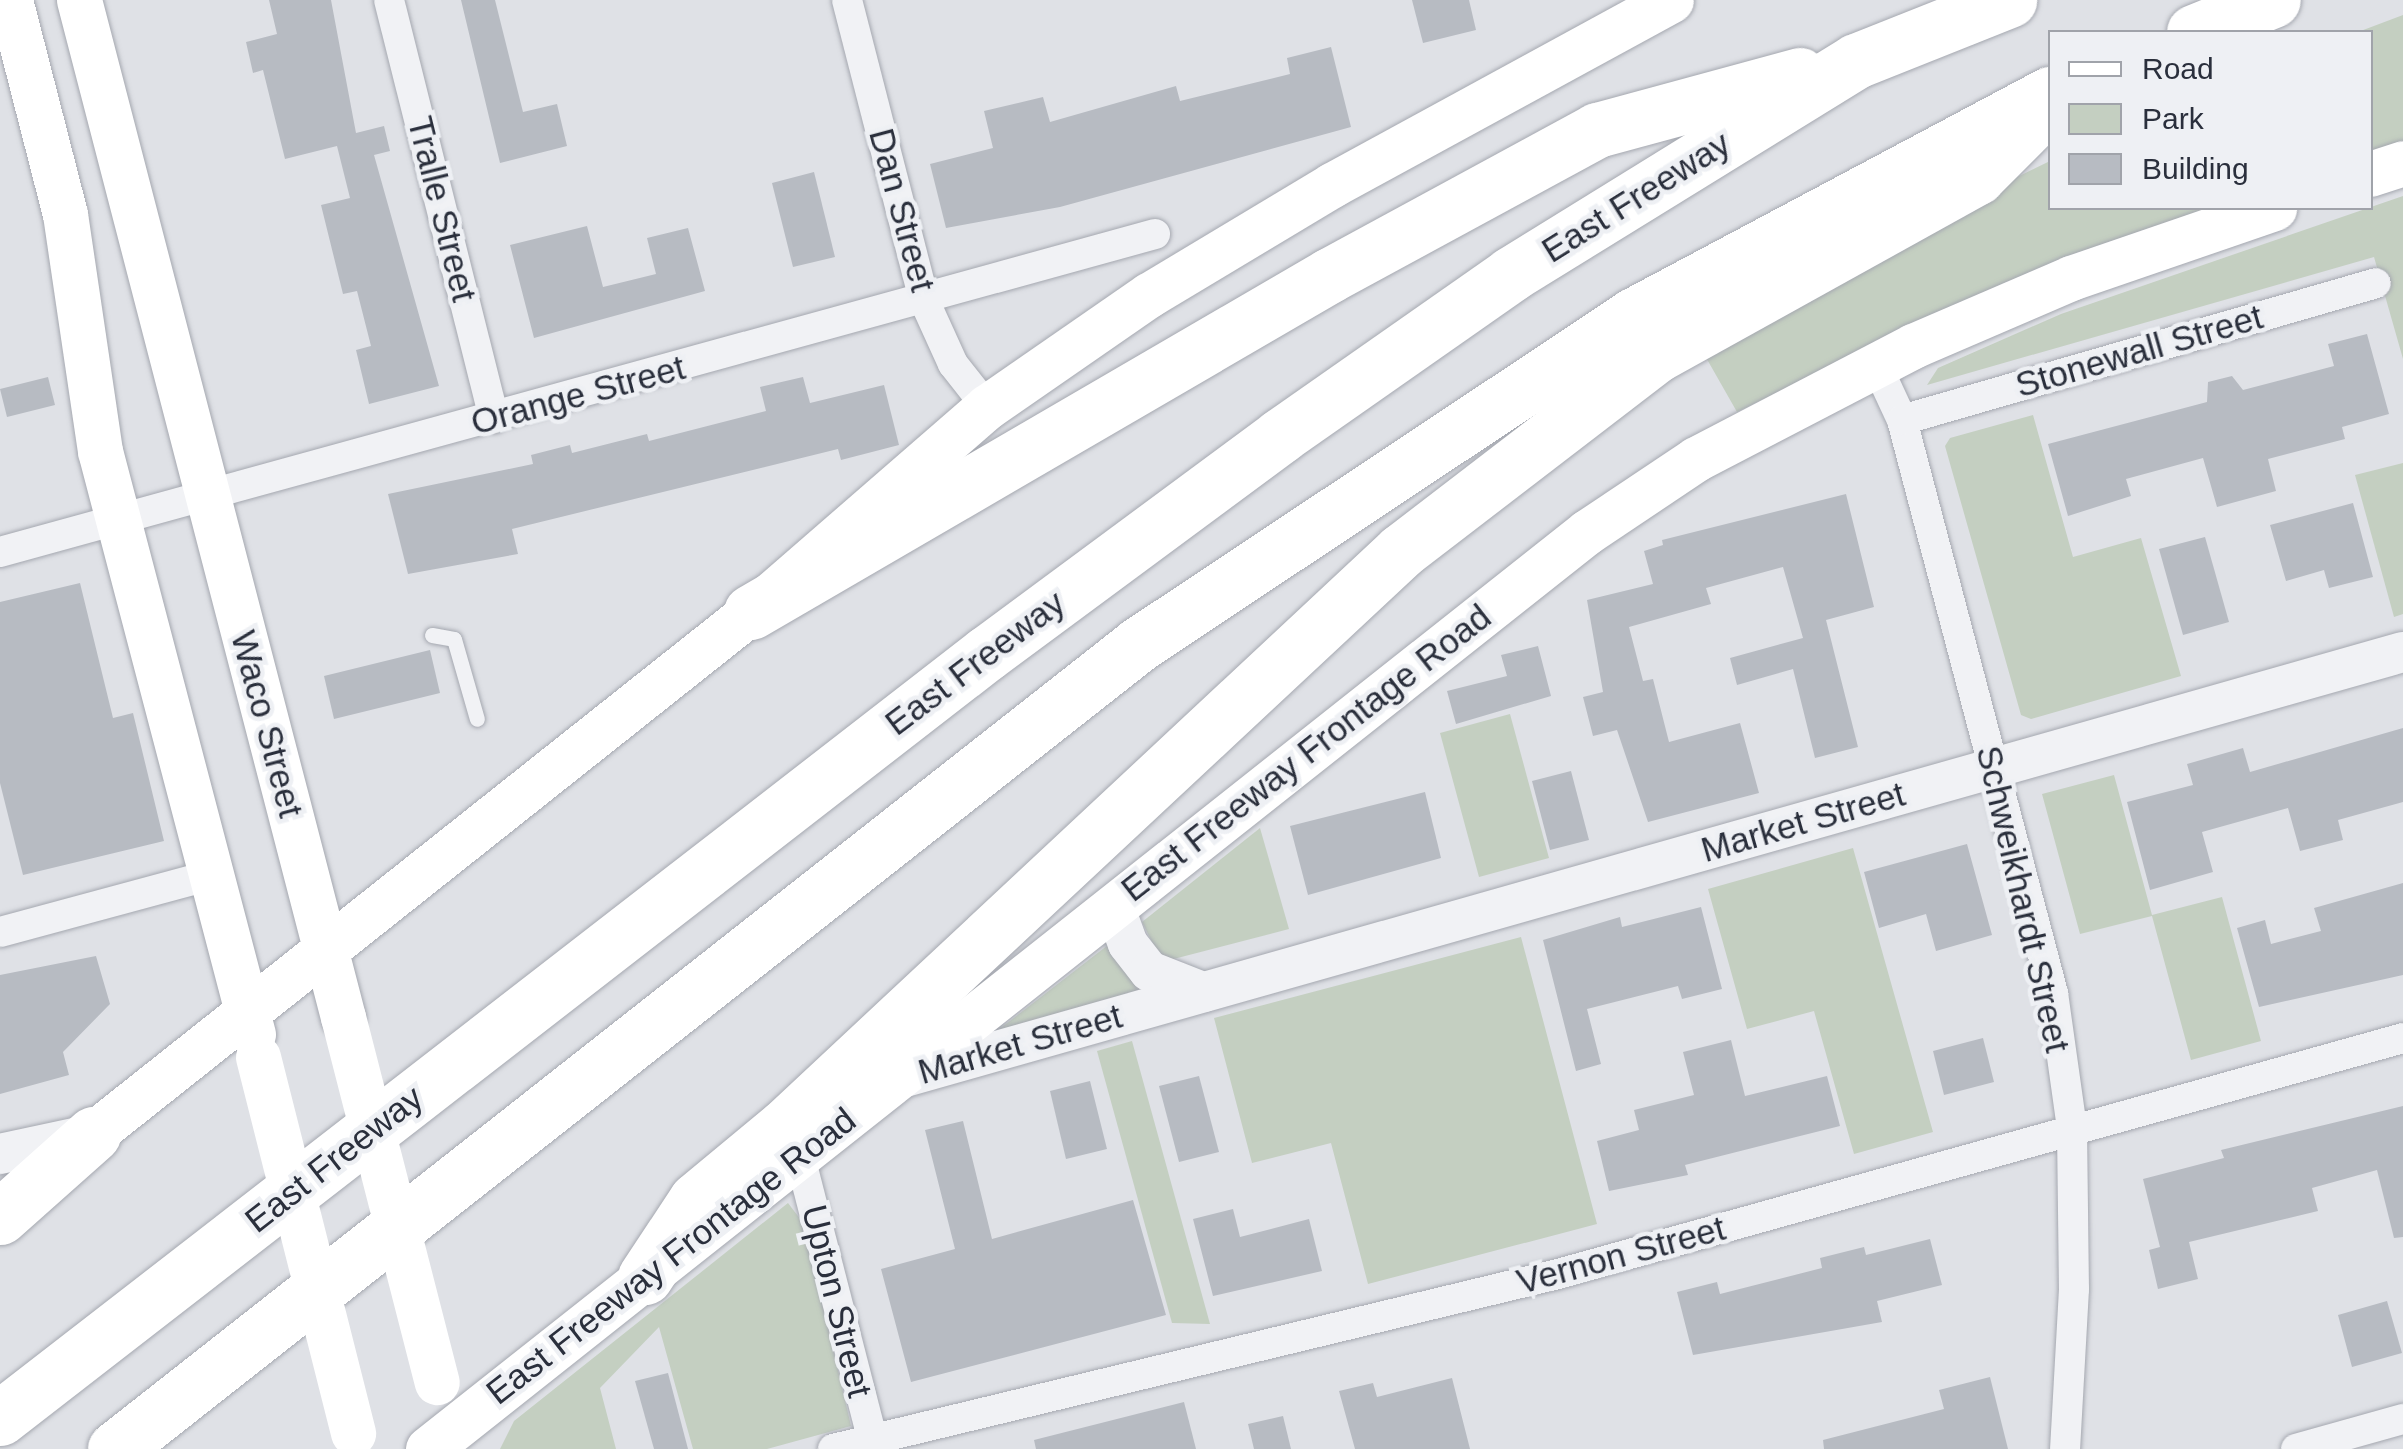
<!DOCTYPE html>
<style>
body{margin:0}
#map{position:relative;width:2403px;height:1449px;overflow:hidden;background:#dfe1e6;font-family:Helvetica,sans-serif}
div>[style]{position:absolute}
.green>*{inset:0;background:#c4cfc1}
.building>*{inset:0;background:#b7bbc2}
.roads{filter:drop-shadow(0 0 2px #a5a8b0) drop-shadow(0 0 2px #a5a8b0)}
.service>*{height:15px;margin:-7.5px;padding:0 7.5px;transform-origin:7.5px;border-radius:7.5px;background:#f1f2f5}
.minor>*{height:30px;margin:-15px;padding:0 15px;transform-origin:15px;border-radius:15px;background:#f1f2f5}
.tertiary>*{height:40px;margin:-20px;padding:0 20px;transform-origin:20px;border-radius:20px;background:#f1f2f5}
.secondary>*{height:45px;margin:-22.5px;padding:0 22.5px;transform-origin:22.5px;border-radius:22.5px;background:#fff}
.motorway>*{height:55px;margin:-27.5px;padding:0 27.5px;transform-origin:27.5px;border-radius:27.5px;background:#fff}
.secondary-bridge>*{height:45px;margin:-22.5px;padding:0 22.5px;transform-origin:22.5px;border-radius:22.5px;background:#fff}
span{translate:-50% -50%;white-space:nowrap;text-align:center;line-height:1.15;-webkit-text-stroke:9px #eef0f4;paint-order:stroke}
.street-label{font-size:35px;color:#2a2f3c}
.legend{position:absolute;left:2048px;top:30px;width:325px;height:180px;box-sizing:border-box;background:#eef0f4;border:2px solid #a0a3aa;margin:0;padding:12px 18px;list-style:none;font-size:30px;color:#2a2f3c}
.legend li{display:flex;align-items:center;gap:20px;height:50px}
.legend b{width:50px;border:2px solid #a0a3aa}
</style>
<div id="map">
<div class="green">
<i style="clip-path:polygon(2403px 15px,2403px 141px,2371px 153px,2370px 32px,2358px 32px)"></i>
<i style="clip-path:polygon(2050px 161px,2050px 208px,2216px 208px,2004px 283px,1737px 412px,1704px 354px,1924px 223px)"></i>
<i style="clip-path:polygon(2403px 196px,2403px 359px,2374px 257px,1927px 385px,1938px 368px,2061px 314px)"></i>
<i style="clip-path:polygon(2033px 415px,2073px 557px,2141px 538px,2181px 676px,2031px 719px,2021px 715px,1945px 446px,1950px 438px)"></i>
<i style="clip-path:polygon(2403px 463px,2403px 614px,2394px 617px,2355px 475px)"></i>
<i style="clip-path:polygon(1510px 714px,1549px 858px,1479px 877px,1440px 733px)"></i>
<i style="clip-path:polygon(2114px 775px,2152px 915px,2222px 897px,2261px 1041px,2191px 1060px,2152px 916px,2080px 934px,2042px 794px)"></i>
<i style="clip-path:polygon(1260px 828px,1289px 929px,1162px 962px,1142px 922px)"></i>
<i style="clip-path:polygon(1853px 848px,1933px 1132px,1854px 1154px,1814px 1011px,1747px 1029px,1708px 889px)"></i>
<i style="clip-path:polygon(1521px 937px,1597px 1224px,1368px 1284px,1331px 1143px,1252px 1163px,1214px 1018px)"></i>
<i style="clip-path:polygon(1108px 945px,1144px 999px,984px 1041px)"></i>
<i style="clip-path:polygon(1132px 1041px,1210px 1324px,1172px 1323px,1097px 1051px)"></i>
<i style="clip-path:polygon(788px 1203px,804px 1224px,851px 1426px,767px 1449px,693px 1449px,659px 1327px,600px 1388px,616px 1449px,500px 1449px,514px 1421px)"></i>
</div>
<div class="building">
<i style="clip-path:polygon(269px 0,331px 0,356px 133px,384px 126px,390px 151px,374px 155px,439px 386px,369px 404px,356px 350px,371px 346px,357px 291px,343px 294px,321px 205px,350px 198px,337px 146px,285px 159px,263px 70px,253px 73px,246px 42px,277px 34px)"></i>
<i style="clip-path:polygon(461px 0,495px 0,523px 112px,557px 104px,567px 146px,500px 163px)"></i>
<i style="clip-path:polygon(1412px 0,1469px 0,1476px 30px,1423px 43px)"></i>
<i style="clip-path:polygon(1331px 47px,1351px 127px,1060px 207px,946px 228px,930px 164px,993px 148px,984px 111px,1043px 97px,1050px 122px,1176px 86px,1180px 101px,1290px 74px,1287px 58px)"></i>
<i style="clip-path:polygon(814px 172px,835px 257px,793px 267px,772px 183px)"></i>
<i style="clip-path:polygon(587px 226px,603px 287px,656px 274px,647px 238px,688px 228px,705px 291px,534px 338px,510px 245px)"></i>
<i style="clip-path:polygon(2367px 334px,2389px 414px,2342px 427px,2345px 439px,2268px 459px,2276px 491px,2217px 507px,2203px 458px,2126px 479px,2131px 496px,2068px 516px,2048px 444px,2207px 402px,2208px 382px,2232px 376px,2243px 390px,2334px 366px,2328px 344px)"></i>
<i style="clip-path:polygon(48px 377px,55px 405px,7px 417px,0 389px)"></i>
<i style="clip-path:polygon(803px 377px,810px 403px,884px 385px,899px 445px,841px 460px,838px 449px,512px 529px,518px 554px,408px 574px,388px 494px,533px 464px,531px 455px,570px 445px,572px 453px,647px 434px,649px 441px,766px 411px,760px 387px)"></i>
<i style="clip-path:polygon(1846px 494px,1874px 607px,1826px 620px,1858px 747px,1815px 758px,1793px 669px,1737px 685px,1730px 658px,1803px 638px,1783px 567px,1706px 588px,1711px 604px,1629px 627px,1643px 681px,1653px 679px,1669px 742px,1740px 723px,1759px 793px,1648px 822px,1617px 730px,1593px 736px,1583px 697px,1603px 692px,1587px 600px,1653px 584px,1644px 551px,1663px 545px,1662px 540px)"></i>
<i style="clip-path:polygon(2353px 503px,2373px 577px,2329px 588px,2324px 570px,2286px 581px,2270px 525px)"></i>
<i style="clip-path:polygon(2205px 537px,2229px 622px,2183px 635px,2159px 549px)"></i>
<i style="clip-path:polygon(80px 583px,113px 718px,133px 713px,164px 841px,23px 875px,0 783px,0 602px)"></i>
<i style="clip-path:polygon(1538px 646px,1551px 696px,1456px 724px,1447px 691px,1507px 676px,1501px 655px)"></i>
<i style="clip-path:polygon(430px 650px,440px 693px,334px 719px,324px 676px)"></i>
<i style="clip-path:polygon(2403px 728px,2403px 802px,2338px 820px,2343px 840px,2300px 851px,2288px 808px,2202px 832px,2213px 872px,2150px 890px,2127px 802px,2193px 785px,2187px 764px,2243px 748px,2250px 772px)"></i>
<i style="clip-path:polygon(1571px 771px,1589px 840px,1550px 850px,1532px 781px)"></i>
<i style="clip-path:polygon(1425px 792px,1441px 858px,1308px 895px,1290px 826px)"></i>
<i style="clip-path:polygon(1967px 844px,1992px 935px,1936px 951px,1926px 914px,1879px 928px,1864px 872px)"></i>
<i style="clip-path:polygon(2403px 883px,2403px 975px,2259px 1007px,2237px 928px,2265px 920px,2271px 944px,2321px 931px,2314px 908px)"></i>
<i style="clip-path:polygon(1701px 907px,1722px 989px,1682px 999px,1678px 986px,1587px 1009px,1601px 1064px,1576px 1071px,1543px 940px,1620px 917px,1622px 927px)"></i>
<i style="clip-path:polygon(96px 956px,110px 1004px,63px 1052px,69px 1075px,0 1094px,0 975px)"></i>
<i style="clip-path:polygon(1983px 1038px,1994px 1082px,1944px 1095px,1933px 1051px)"></i>
<i style="clip-path:polygon(1731px 1040px,1745px 1096px,1827px 1076px,1840px 1126px,1685px 1165px,1688px 1175px,1609px 1191px,1597px 1141px,1639px 1130px,1634px 1110px,1694px 1095px,1683px 1052px)"></i>
<i style="clip-path:polygon(1199px 1076px,1219px 1152px,1179px 1162px,1159px 1086px)"></i>
<i style="clip-path:polygon(1090px 1081px,1107px 1149px,1066px 1159px,1050px 1091px)"></i>
<i style="clip-path:polygon(2403px 1106px,2403px 1237px,2394px 1238px,2377px 1170px,2312px 1188px,2318px 1211px,2189px 1242px,2198px 1279px,2158px 1289px,2149px 1250px,2160px 1247px,2143px 1179px,2224px 1158px,2221px 1150px)"></i>
<i style="clip-path:polygon(963px 1121px,992px 1239px,1133px 1200px,1166px 1315px,911px 1382px,881px 1269px,955px 1249px,925px 1130px)"></i>
<i style="clip-path:polygon(1233px 1209px,1240px 1237px,1309px 1219px,1322px 1271px,1213px 1296px,1193px 1219px)"></i>
<i style="clip-path:polygon(1930px 1239px,1942px 1285px,1877px 1301px,1882px 1322px,1693px 1355px,1677px 1292px,1717px 1282px,1720px 1294px,1822px 1268px,1820px 1258px,1864px 1247px,1866px 1255px)"></i>
<i style="clip-path:polygon(2387px 1301px,2402px 1353px,2352px 1367px,2338px 1315px)"></i>
<i style="clip-path:polygon(668px 1373px,688px 1449px,654px 1449px,635px 1381px)"></i>
<i style="clip-path:polygon(1990px 1377px,2008px 1449px,1824px 1449px,1823px 1440px,1944px 1409px,1939px 1390px)"></i>
<i style="clip-path:polygon(1452px 1378px,1470px 1449px,1355px 1449px,1339px 1391px,1373px 1383px,1377px 1397px)"></i>
<i style="clip-path:polygon(1184px 1402px,1196px 1449px,1036px 1449px,1034px 1440px)"></i>
<i style="clip-path:polygon(1283px 1416px,1291px 1449px,1254px 1449px,1248px 1424px)"></i>
</div>
<div class="roads">
<div class="service">
<i style="left:432px;top:635px;width:22px;rotate:10deg"></i>
<i style="left:454px;top:639px;width:83px;rotate:74deg"></i>
</div>
<div class="minor">
<i style="left:389px;top:0;width:431px;rotate:75.9deg"></i>
<i style="left:847px;top:0;width:310px;rotate:75.6deg"></i>
<i style="left:924px;top:300px;width:70px;rotate:65.6deg"></i>
<i style="left:953px;top:364px;width:55px;rotate:51.7deg"></i>
<i style="left:1876px;top:364px;width:62px;rotate:65.1deg"></i>
<i style="left:1902px;top:420px;width:593px;rotate:75.24deg"></i>
<i style="left:2053px;top:993px;width:137px;rotate:82deg"></i>
<i style="left:2072px;top:1129px;width:160px;rotate:89.3deg"></i>
<i style="left:2074px;top:1289px;width:160px;rotate:93.2deg"></i>
<i style="left:1902px;top:420px;width:493px;rotate:-16.1deg"></i>
<i style="left:0;top:552px;width:1198px;rotate:-15.39deg"></i>
<i style="left:0;top:932px;width:219px;rotate:-15.1deg"></i>
<i style="left:799px;top:1153px;width:306px;rotate:75.6deg"></i>
<i style="left:833px;top:1449px;width:746px;rotate:-13.57deg"></i>
<i style="left:1558px;top:1274px;width:877px;rotate:-15.6deg"></i>
<i style="left:2296px;top:1449px;width:111px;rotate:-15.7deg"></i>
</div>
<div class="tertiary">
<i style="left:1114px;top:906px;width:40px;rotate:69.8deg"></i>
<i style="left:1128px;top:944px;width:34px;rotate:52deg"></i>
<i style="left:1149px;top:971px;width:58px;rotate:21.3deg"></i>
<i style="left:898px;top:1079px;width:1564px;rotate:-15.84deg"></i>
<i style="left:0;top:1154px;width:95px;rotate:-12.1deg"></i>
</div>
<div class="secondary">
<i style="left:10px;top:0;width:221px;rotate:75.6deg"></i>
<i style="left:65px;top:214px;width:240px;rotate:81.6deg"></i>
<i style="left:100px;top:451px;width:603px;rotate:75.3deg"></i>
<i style="left:79px;top:0;width:1051px;rotate:75.45deg"></i>
<i style="left:2370px;top:174px;width:35px;rotate:-18deg"></i>
<i style="left:93px;top:1134px;width:840px;rotate:-38.43deg"></i>
<i style="left:751px;top:612px;width:313px;rotate:-41deg"></i>
<i style="left:987px;top:407px;width:197px;rotate:-34.7deg"></i>
<i style="left:1149px;top:295px;width:214px;rotate:-31deg"></i>
<i style="left:1332px;top:185px;width:386px;rotate:-28.6deg"></i>
<i style="left:428px;top:1449px;width:1478px;rotate:-38.35deg"></i>
<i style="left:1587px;top:532px;width:131px;rotate:-33.8deg"></i>
<i style="left:1696px;top:459px;width:245px;rotate:-27.5deg"></i>
<i style="left:1913px;top:346px;width:172px;rotate:-23.3deg"></i>
<i style="left:2071px;top:278px;width:215px;rotate:-19deg"></i>
</div>
<div class="motorway">
<i style="left:2194px;top:32px;width:85px;rotate:-22.1deg"></i>
<i style="left:751px;top:612px;width:670px;rotate:-30.2deg"></i>
<i style="left:1330px;top:275px;width:304px;rotate:-28.5deg"></i>
<i style="left:1597px;top:130px;width:210px;rotate:-15.2deg"></i>
<i style="left:0;top:1217px;width:125px;rotate:-41.7deg"></i>
<i style="left:645px;top:1277px;width:92px;rotate:-56.5deg"></i>
<i style="left:696px;top:1200px;width:114px;rotate:-39.7deg"></i>
<i style="left:784px;top:1127px;width:844px;rotate:-43.03deg"></i>
<i style="left:1401px;top:551px;width:324px;rotate:-37.5deg"></i>
<i style="left:1658px;top:354px;width:365px;rotate:-29deg"></i>
<i style="left:1977px;top:177px;width:88px;rotate:-45deg"></i>
<i style="left:0;top:1418px;width:1249px;rotate:-37.78deg"></i>
<i style="left:987px;top:653px;width:365px;rotate:-36.5deg"></i>
<i style="left:1280px;top:436px;width:282px;rotate:-35deg"></i>
<i style="left:1511px;top:274px;width:405px;rotate:-31.7deg"></i>
<i style="left:1856px;top:61px;width:165px;rotate:-21.7deg"></i>
<i style="left:115px;top:1449px;width:1303px;rotate:-38.17deg"></i>
<i style="left:1139px;top:644px;width:594px;rotate:-33.61deg"></i>
<i style="left:1634px;top:315px;width:471px;rotate:-28deg"></i>
</div>
</div>
<div class="secondary-bridge">
<i style="left:343px;top:1017px;width:377px;rotate:75.6deg"></i>
<i style="left:258px;top:1057px;width:388px;rotate:75.8deg"></i>
</div>
<div class="street-label">
<span style="left:1636px;top:197px;rotate:-32deg">East Freeway</span>
<span style="left:442px;top:209px;rotate:76deg">Tralle Street</span>
<span style="left:902px;top:210px;rotate:75deg">Dan Street</span>
<span style="left:2139px;top:351px;rotate:-16deg">Stonewall Street</span>
<span style="left:578px;top:395px;rotate:-15deg">Orange Street</span>
<span style="left:975px;top:663px;rotate:-37deg">East Freeway</span>
<span style="left:267px;top:724px;rotate:75deg">Waco Street</span>
<span style="left:1306px;top:753px;rotate:-38deg">East Freeway Frontage Road</span>
<span style="left:1803px;top:822px;rotate:-16deg">Market Street</span>
<span style="left:2023px;top:899px;rotate:77deg">Schweikhardt Street</span>
<span style="left:1020px;top:1044px;rotate:-16deg">Market Street</span>
<span style="left:334px;top:1159px;rotate:-38deg">East Freeway</span>
<span style="left:1621px;top:1255px;rotate:-15deg">Vernon Street</span>
<span style="left:671px;top:1256px;rotate:-38deg">East Freeway Frontage Road</span>
<span style="left:837px;top:1301px;rotate:76deg">Upton Street</span>
</div>
<ul class="legend">
<li><b style="height:12px;background:#fff"></b>Road</li>
<li><b style="height:28px;background:#c4cfc1"></b>Park</li>
<li><b style="height:28px;background:#b7bbc2"></b>Building</li>
</ul>
</div>
